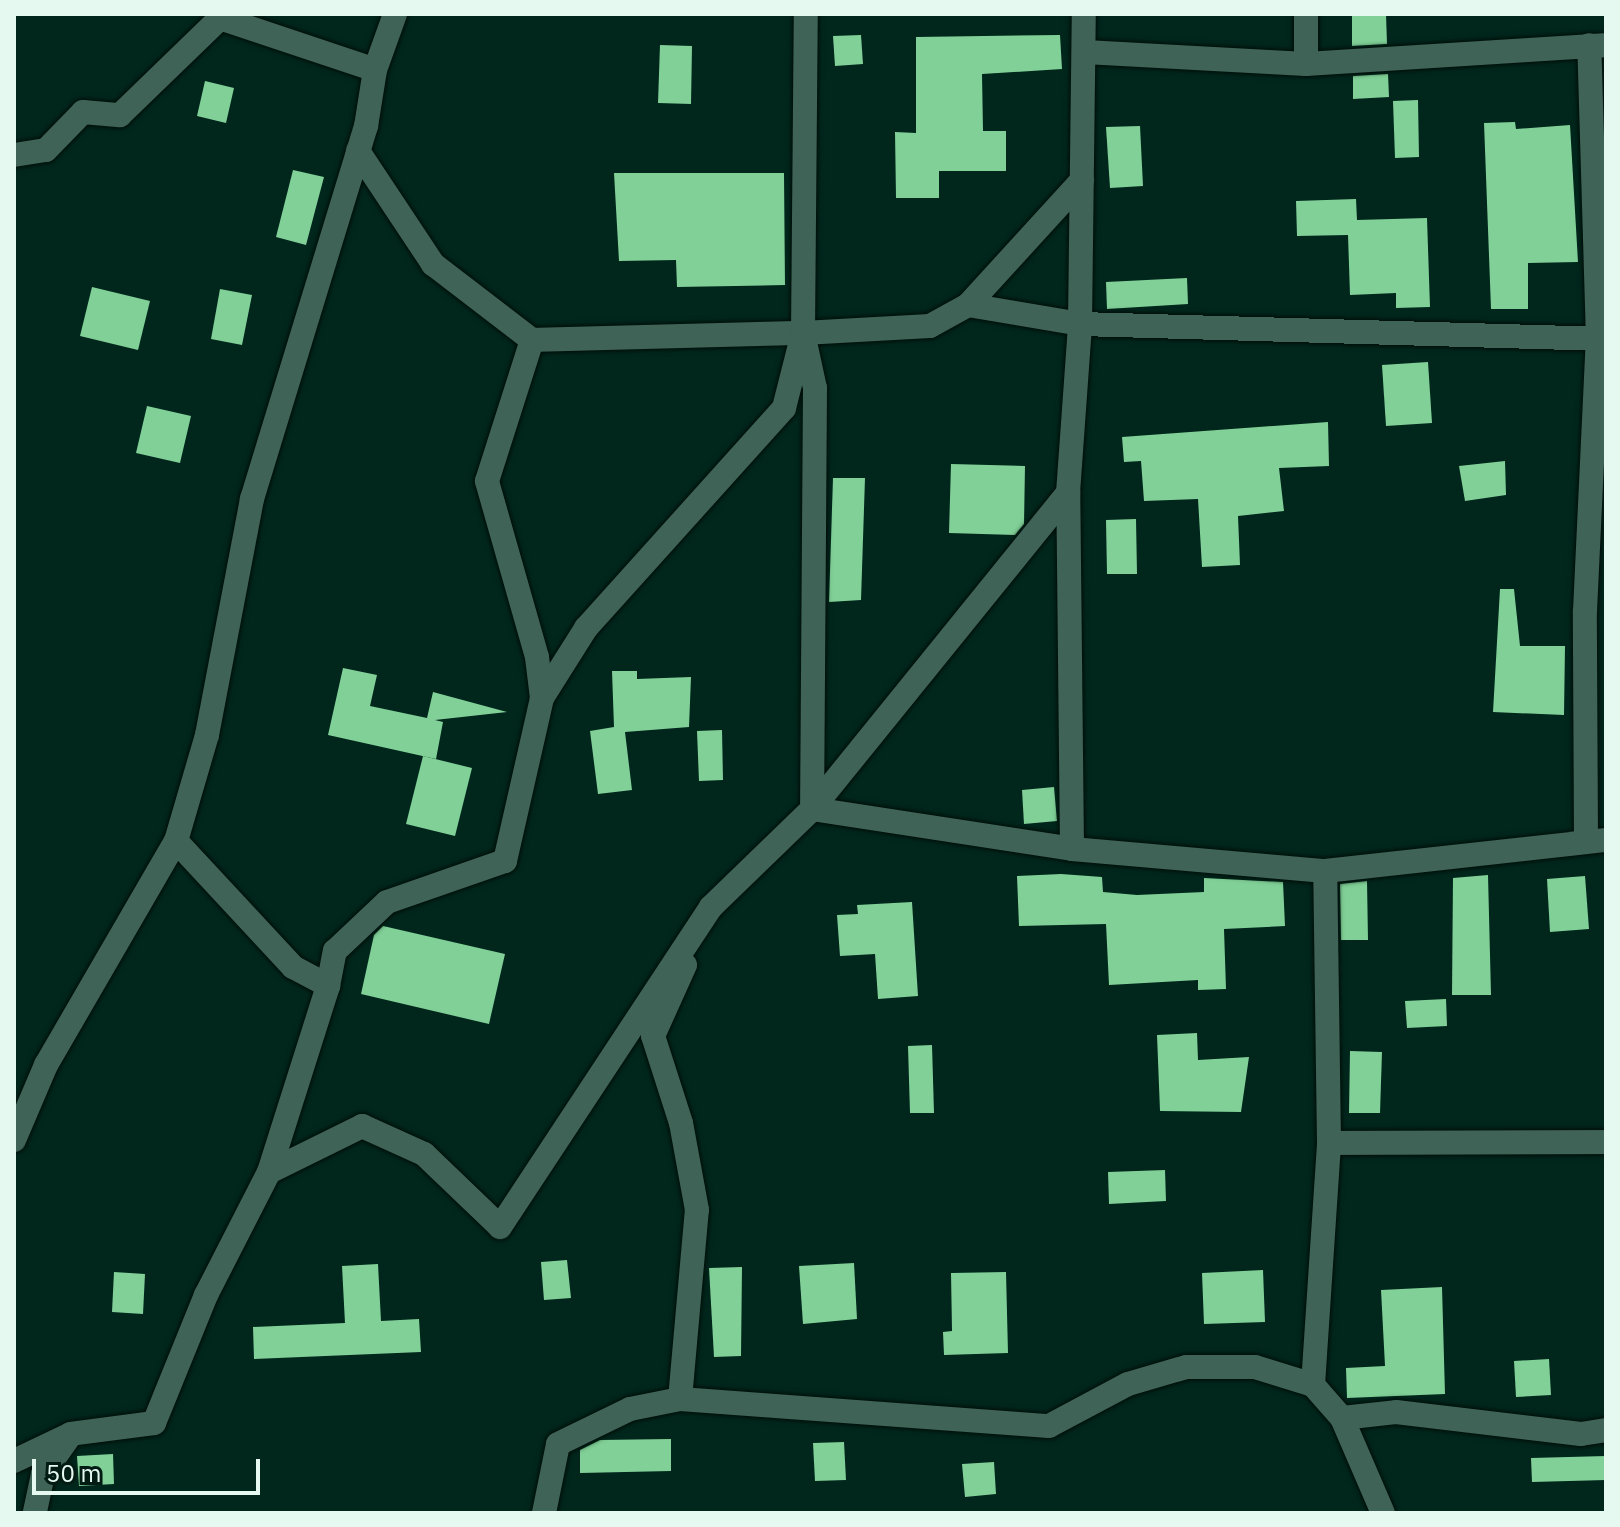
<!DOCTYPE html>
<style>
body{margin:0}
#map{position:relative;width:1620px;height:1527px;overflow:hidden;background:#01271d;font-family:"IBM Plex Sans",sans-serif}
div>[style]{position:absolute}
.building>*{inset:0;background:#80d097}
.roads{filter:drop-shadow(0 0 2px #000e08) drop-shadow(0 0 2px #000e08)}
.street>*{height:24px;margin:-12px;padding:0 12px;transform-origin:12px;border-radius:12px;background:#3f6457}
span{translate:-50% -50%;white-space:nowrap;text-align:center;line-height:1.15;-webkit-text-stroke:8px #021c14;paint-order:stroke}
.frame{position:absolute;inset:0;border:16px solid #e5f9f1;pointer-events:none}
.scale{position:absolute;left:32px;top:1459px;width:228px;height:36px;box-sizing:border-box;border:4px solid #e5f9f1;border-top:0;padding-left:10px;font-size:24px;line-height:28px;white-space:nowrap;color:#e5f9f1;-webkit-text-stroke:6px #021c14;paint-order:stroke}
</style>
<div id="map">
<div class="building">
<i style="clip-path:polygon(1352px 14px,1386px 14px,1387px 44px,1352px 46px)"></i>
<i style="clip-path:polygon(861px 35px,863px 64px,835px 66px,833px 36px)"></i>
<i style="clip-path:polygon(1060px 35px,1062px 69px,982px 74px,983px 131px,1006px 131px,1006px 171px,939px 171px,939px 198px,896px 198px,895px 132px,916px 133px,916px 37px)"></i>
<i style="clip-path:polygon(660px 45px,692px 46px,691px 104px,658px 103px)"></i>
<i style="clip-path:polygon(1388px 74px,1389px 97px,1353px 99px,1353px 76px)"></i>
<i style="clip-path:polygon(205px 81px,234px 88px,226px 123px,197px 116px)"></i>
<i style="clip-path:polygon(1418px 100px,1419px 157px,1395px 158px,1393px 101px)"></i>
<i style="clip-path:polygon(1515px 122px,1516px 129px,1570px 125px,1578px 262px,1528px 263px,1528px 309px,1491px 309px,1484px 123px)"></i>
<i style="clip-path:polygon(1140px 126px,1143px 186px,1110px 188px,1106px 127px)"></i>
<i style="clip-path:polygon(293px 170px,324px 177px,306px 245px,276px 237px)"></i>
<i style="clip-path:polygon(614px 173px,784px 173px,785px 285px,677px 287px,676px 260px,619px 261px)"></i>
<i style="clip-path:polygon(1356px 199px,1357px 220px,1427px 218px,1430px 307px,1396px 308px,1396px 293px,1350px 295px,1348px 235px,1297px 236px,1296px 201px)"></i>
<i style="clip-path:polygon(1187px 278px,1188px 304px,1107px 309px,1106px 282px)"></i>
<i style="clip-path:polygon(92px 287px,150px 301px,138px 350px,80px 336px)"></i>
<i style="clip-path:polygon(220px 289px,252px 295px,242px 345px,211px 339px)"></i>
<i style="clip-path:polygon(1428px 362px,1432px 423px,1386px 426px,1382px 365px)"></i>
<i style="clip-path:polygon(147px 406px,191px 416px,180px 463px,136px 453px)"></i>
<i style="clip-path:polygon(1328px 422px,1329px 466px,1279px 468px,1284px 511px,1238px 516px,1240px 565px,1202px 567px,1198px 499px,1144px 501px,1141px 461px,1124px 462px,1122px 437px)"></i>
<i style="clip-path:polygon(1505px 461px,1506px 495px,1465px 501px,1459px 466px)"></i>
<i style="clip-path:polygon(951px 464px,1025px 466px,1024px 524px,1015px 535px,949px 533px)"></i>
<i style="clip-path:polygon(833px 478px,865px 478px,861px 600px,829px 602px)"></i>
<i style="clip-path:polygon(1136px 519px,1137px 574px,1107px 574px,1106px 520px)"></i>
<i style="clip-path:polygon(1500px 589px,1514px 589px,1520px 646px,1565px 646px,1564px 715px,1493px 712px)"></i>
<i style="clip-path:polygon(343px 668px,377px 675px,370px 706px,427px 718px,433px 692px,507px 712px,435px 720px,443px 722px,436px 759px,328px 735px)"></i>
<i style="clip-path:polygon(612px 671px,637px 671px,637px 679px,691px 677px,689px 727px,625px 732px,632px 790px,598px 794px,590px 731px,614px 727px)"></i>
<i style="clip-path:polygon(722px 730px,723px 780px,699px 781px,697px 731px)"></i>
<i style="clip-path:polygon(423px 756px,472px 768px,455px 836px,406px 824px)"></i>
<i style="clip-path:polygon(1054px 787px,1057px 821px,1024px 824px,1022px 790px)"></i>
<i style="clip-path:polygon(1061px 874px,1102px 877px,1103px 892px,1137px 895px,1204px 892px,1204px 878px,1283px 882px,1285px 926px,1224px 929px,1226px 989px,1198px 990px,1198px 980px,1109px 985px,1106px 924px,1019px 926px,1017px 876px)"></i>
<i style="clip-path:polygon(1488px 875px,1491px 995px,1452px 995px,1453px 878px)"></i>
<i style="clip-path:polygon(1585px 876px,1589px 929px,1550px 932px,1547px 879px)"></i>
<i style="clip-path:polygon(1367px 881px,1368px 940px,1341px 940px,1340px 884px)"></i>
<i style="clip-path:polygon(912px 902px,918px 996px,878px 999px,875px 954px,840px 956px,837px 915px,858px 914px,857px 905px)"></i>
<i style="clip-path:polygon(383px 926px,505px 954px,489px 1024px,361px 994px,374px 935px)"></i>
<i style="clip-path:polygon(1446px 999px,1447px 1026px,1407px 1028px,1405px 1001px)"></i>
<i style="clip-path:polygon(1197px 1033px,1198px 1060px,1249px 1057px,1241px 1112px,1160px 1111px,1157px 1035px)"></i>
<i style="clip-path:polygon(932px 1045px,934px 1113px,910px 1113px,908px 1046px)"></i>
<i style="clip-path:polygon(1350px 1051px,1382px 1052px,1380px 1113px,1349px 1113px)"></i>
<i style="clip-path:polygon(1165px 1170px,1166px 1201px,1109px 1204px,1108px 1172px)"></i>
<i style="clip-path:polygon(567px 1260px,571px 1298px,544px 1300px,541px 1262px)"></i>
<i style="clip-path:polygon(854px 1263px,857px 1319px,803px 1324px,799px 1266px)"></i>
<i style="clip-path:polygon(378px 1264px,381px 1321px,419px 1319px,421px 1352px,254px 1359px,253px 1327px,345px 1323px,342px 1266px)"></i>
<i style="clip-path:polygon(742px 1267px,741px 1356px,714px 1357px,709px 1268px)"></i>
<i style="clip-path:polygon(1263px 1270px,1265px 1322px,1204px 1324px,1202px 1273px)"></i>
<i style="clip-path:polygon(114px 1272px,145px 1274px,143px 1314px,112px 1312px)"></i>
<i style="clip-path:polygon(1006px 1272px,1008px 1353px,944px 1355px,943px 1332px,952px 1331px,951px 1273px)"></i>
<i style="clip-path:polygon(1442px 1287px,1445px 1394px,1347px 1398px,1346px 1368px,1385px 1366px,1381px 1290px)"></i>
<i style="clip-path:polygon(1549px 1359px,1551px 1395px,1516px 1397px,1514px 1361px)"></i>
<i style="clip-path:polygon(671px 1439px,671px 1471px,580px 1473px,580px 1450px,600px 1440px)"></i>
<i style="clip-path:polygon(844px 1442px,846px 1480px,815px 1481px,813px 1443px)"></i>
<i style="clip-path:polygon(113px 1454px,114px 1484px,79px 1486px,77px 1456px)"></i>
<i style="clip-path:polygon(1606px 1456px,1606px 1480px,1532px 1482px,1531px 1458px)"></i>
<i style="clip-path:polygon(994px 1462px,996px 1494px,965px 1497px,962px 1464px)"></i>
</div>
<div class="roads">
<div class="street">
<i style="left:1306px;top:14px;width:50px;rotate:90deg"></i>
<i style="left:1085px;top:52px;width:221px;rotate:3.1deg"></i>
<i style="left:1306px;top:64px;width:299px;rotate:-3.6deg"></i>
<i style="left:375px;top:70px;width:59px;rotate:-70.3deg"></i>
<i style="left:358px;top:151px;width:136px;rotate:56.4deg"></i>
<i style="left:433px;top:264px;width:125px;rotate:37.5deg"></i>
<i style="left:532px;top:340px;width:271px;rotate:-1.5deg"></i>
<i style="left:803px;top:333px;width:319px;rotate:-89.5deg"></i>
<i style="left:14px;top:155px;width:32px;rotate:-9deg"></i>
<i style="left:46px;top:150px;width:53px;rotate:-45.8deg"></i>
<i style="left:83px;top:112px;width:37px;rotate:5deg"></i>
<i style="left:120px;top:115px;width:139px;rotate:-44.1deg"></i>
<i style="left:220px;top:18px;width:163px;rotate:18.5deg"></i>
<i style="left:375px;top:70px;width:57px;rotate:99.1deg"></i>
<i style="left:366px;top:126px;width:390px;rotate:107deg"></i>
<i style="left:252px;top:499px;width:240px;rotate:100.8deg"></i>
<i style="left:207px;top:735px;width:110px;rotate:106.3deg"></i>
<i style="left:176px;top:841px;width:172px;rotate:47.1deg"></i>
<i style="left:293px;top:967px;width:40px;rotate:28deg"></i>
<i style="left:328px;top:986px;width:195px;rotate:107.6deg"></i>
<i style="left:269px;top:1172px;width:138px;rotate:117.1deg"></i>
<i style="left:206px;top:1295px;width:138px;rotate:112.1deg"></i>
<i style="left:154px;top:1423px;width:84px;rotate:172.5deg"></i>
<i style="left:71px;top:1434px;width:49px;rotate:125deg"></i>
<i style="left:43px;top:1474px;width:40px;rotate:102deg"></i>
<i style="left:968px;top:305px;width:169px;rotate:-47.6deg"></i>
<i style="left:803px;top:333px;width:56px;rotate:77.7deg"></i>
<i style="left:815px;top:388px;width:421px;rotate:90.4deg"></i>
<i style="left:812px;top:809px;width:263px;rotate:8.7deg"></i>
<i style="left:1072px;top:849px;width:254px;rotate:5deg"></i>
<i style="left:1325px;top:871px;width:283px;rotate:-6.3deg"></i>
<i style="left:542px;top:698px;width:83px;rotate:-57.8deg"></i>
<i style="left:586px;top:628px;width:296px;rotate:-48deg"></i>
<i style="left:784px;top:408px;width:77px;rotate:-75.8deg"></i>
<i style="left:803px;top:333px;width:127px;rotate:-3.2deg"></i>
<i style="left:930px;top:326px;width:43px;rotate:-28.9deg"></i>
<i style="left:968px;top:305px;width:114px;rotate:9.6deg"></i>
<i style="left:1080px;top:324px;width:526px;rotate:1.63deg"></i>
<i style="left:1586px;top:839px;width:228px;rotate:-90.3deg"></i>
<i style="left:1585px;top:611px;width:271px;rotate:-87.3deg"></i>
<i style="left:1598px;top:340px;width:295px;rotate:-91.7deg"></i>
<i style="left:1072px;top:849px;width:356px;rotate:-90.6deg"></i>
<i style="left:1068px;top:493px;width:169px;rotate:-85.9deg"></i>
<i style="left:1080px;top:324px;width:310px;rotate:-89.3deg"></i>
<i style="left:328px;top:986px;width:36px;rotate:-79deg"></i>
<i style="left:335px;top:951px;width:71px;rotate:-43.3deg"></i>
<i style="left:387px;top:902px;width:125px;rotate:-19.2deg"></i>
<i style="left:505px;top:861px;width:167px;rotate:-77.2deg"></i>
<i style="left:542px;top:698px;width:41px;rotate:-97deg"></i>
<i style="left:537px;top:657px;width:183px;rotate:-105.9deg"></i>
<i style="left:487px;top:481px;width:148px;rotate:-72.3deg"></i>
<i style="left:14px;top:1140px;width:82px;rotate:-66.9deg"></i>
<i style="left:46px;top:1065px;width:259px;rotate:-59.9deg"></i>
<i style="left:1329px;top:1143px;width:277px;rotate:-0.2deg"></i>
<i style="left:269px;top:1172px;width:104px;rotate:-26.3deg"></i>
<i style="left:362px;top:1126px;width:68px;rotate:24.3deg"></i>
<i style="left:424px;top:1154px;width:105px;rotate:43.8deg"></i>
<i style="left:500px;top:1227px;width:383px;rotate:-56.6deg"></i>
<i style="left:711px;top:907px;width:141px;rotate:-44.1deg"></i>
<i style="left:812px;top:809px;width:407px;rotate:-51deg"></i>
<i style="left:1313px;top:1385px;width:243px;rotate:-86.2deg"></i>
<i style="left:1329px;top:1143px;width:272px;rotate:-90.8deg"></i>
<i style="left:680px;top:1399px;width:370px;rotate:4.2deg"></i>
<i style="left:1049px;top:1426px;width:89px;rotate:-28deg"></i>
<i style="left:1128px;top:1384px;width:60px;rotate:-16.3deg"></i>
<i style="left:1186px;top:1367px;width:69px"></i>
<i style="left:1255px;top:1367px;width:61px;rotate:17.2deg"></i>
<i style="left:1313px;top:1385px;width:44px;rotate:48.7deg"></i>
<i style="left:1342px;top:1418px;width:103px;rotate:66.7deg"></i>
<i style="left:1342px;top:1418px;width:54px;rotate:-6.3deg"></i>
<i style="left:1396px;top:1412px;width:186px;rotate:6.8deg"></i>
<i style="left:1581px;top:1434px;width:25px;rotate:-9deg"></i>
<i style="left:14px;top:1461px;width:61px;rotate:-25.3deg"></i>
<i style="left:544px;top:1513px;width:70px;rotate:-78.5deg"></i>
<i style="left:558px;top:1444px;width:80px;rotate:-25.9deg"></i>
<i style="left:630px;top:1409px;width:51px;rotate:-11.3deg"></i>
<i style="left:680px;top:1399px;width:190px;rotate:-84.9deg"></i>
<i style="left:697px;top:1210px;width:88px;rotate:-100.4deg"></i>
<i style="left:681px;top:1123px;width:91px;rotate:-107.8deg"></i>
<i style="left:653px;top:1036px;width:78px;rotate:-65.7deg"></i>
</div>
</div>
<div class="frame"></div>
<div class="scale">50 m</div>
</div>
